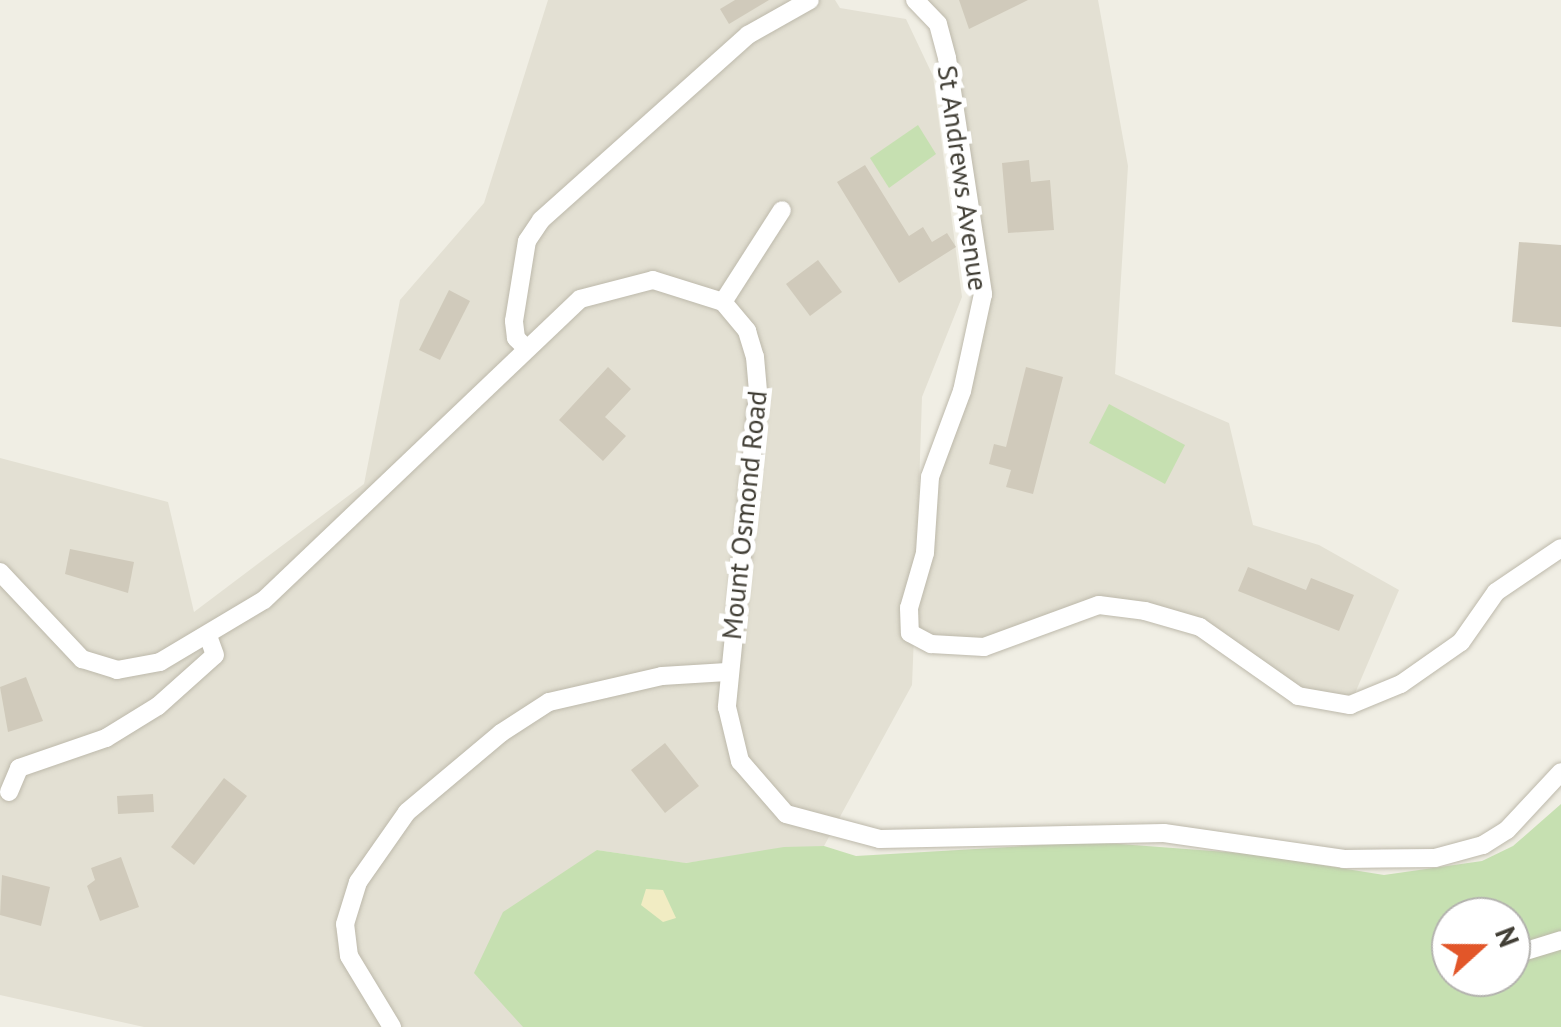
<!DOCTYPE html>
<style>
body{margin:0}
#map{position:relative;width:1561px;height:1027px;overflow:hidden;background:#f0eee4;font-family:"PT Sans",sans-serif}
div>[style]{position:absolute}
.residential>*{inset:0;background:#e3e0d3}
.green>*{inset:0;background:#c6e0b1}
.sand>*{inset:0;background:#f1ecc3}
.building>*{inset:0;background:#d0cabb}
.roads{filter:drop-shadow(0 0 2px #bdb9ab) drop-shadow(0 0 2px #bdb9ab)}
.minor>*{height:18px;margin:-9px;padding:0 9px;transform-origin:9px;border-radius:9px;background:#fff}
span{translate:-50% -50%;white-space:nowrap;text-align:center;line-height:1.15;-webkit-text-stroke:10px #fff;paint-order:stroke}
.street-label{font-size:28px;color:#413e35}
.north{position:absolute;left:1431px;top:897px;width:100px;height:100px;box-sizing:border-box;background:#fff;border:2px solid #b3b2ae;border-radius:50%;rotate:69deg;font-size:28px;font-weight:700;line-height:40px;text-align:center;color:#413e35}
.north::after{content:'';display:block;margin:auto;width:35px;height:45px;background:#e25629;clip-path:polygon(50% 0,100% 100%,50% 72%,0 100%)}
</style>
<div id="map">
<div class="residential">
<i style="clip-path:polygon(548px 0,835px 0,840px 8px,906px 19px,933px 76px,962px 297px,922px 397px,916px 579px,930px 477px,983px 294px,947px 58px,915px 0,1098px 0,1128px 166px,1115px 374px,1229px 423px,1253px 525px,1319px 545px,1399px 590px,1350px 705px,1298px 696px,1200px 627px,1099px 605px,984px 647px,914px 636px,912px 685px,824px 846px,685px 863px,597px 850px,523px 1027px,144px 1027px,0 995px,0 458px,168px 502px,194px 612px,364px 484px,400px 300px,484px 203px)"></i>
</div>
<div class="green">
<i style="clip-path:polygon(918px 125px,936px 154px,889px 188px,870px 158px)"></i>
<i style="clip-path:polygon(1109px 404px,1185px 445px,1165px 484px,1089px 443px)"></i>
<i style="clip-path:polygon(evenodd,1561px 804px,1561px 1027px,523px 1027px,474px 973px,503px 912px,597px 850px,686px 863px,784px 847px,824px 846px,856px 856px,1093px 842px,1253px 854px,1384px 875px,1482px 861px,1513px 846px,1561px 804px,1451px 917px,1511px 917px,1511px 977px,1451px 977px,1451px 917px)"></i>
</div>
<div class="sand">
<i style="clip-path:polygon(646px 889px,663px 890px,676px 918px,663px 922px,641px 905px)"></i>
</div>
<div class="building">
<i style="clip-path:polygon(735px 0,769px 0,729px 24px,720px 9px)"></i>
<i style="clip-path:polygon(959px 0,1028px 0,969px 29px)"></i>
<i style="clip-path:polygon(1029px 160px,1031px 182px,1050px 180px,1054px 230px,1008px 233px,1002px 163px)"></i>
<i style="clip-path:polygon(865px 165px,909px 236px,923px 227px,932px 242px,947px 233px,956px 247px,899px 283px,837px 182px)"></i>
<i style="clip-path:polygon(1519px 242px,1561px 245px,1561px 327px,1512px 322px)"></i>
<i style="clip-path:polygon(818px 260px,842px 292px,810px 316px,786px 284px)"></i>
<i style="clip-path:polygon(449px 290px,470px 301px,440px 360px,419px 350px)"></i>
<i style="clip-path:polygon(608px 367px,631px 389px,605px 417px,626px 436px,603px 461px,559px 420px)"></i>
<i style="clip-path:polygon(1026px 367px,1063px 377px,1033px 494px,1006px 487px,1011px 470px,989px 464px,994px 444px,1006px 447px)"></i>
<i style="clip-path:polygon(70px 549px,134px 562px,128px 593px,65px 574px)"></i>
<i style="clip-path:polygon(1248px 567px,1306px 590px,1311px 578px,1354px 595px,1339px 631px,1238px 591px)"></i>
<i style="clip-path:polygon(26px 677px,43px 721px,8px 732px,0 687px)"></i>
<i style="clip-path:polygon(665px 743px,699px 786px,665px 813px,631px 770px)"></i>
<i style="clip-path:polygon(224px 778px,247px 796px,194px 865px,171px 847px)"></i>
<i style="clip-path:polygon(153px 794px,154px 812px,118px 814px,117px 796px)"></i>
<i style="clip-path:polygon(121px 857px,139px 907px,100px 921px,87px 886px,95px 880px,91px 868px)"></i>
<i style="clip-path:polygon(2px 875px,50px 887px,41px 926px,0 915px)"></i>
</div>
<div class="roads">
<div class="minor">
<i style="left:915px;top:0;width:33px;rotate:46deg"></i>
<i style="left:938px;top:24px;width:35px;rotate:75deg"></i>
<i style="left:947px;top:58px;width:239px;rotate:81.3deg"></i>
<i style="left:983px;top:294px;width:99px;rotate:102.2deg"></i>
<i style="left:962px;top:391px;width:92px;rotate:110.4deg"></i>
<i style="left:930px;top:477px;width:76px;rotate:93.8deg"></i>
<i style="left:925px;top:553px;width:57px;rotate:106.2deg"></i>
<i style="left:909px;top:608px;width:25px;rotate:88deg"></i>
<i style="left:910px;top:633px;width:24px;rotate:28deg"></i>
<i style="left:931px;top:644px;width:53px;rotate:3.2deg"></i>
<i style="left:984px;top:647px;width:122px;rotate:-20.1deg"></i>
<i style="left:1099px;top:605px;width:46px;rotate:7.4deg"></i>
<i style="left:1145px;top:611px;width:57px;rotate:16.2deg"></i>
<i style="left:1200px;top:627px;width:120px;rotate:35.1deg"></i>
<i style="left:1298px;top:696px;width:53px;rotate:9.8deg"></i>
<i style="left:1350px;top:705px;width:55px;rotate:-22.4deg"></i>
<i style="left:1401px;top:684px;width:73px;rotate:-35deg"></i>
<i style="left:1461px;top:642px;width:61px;rotate:-55deg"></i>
<i style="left:1496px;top:592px;width:78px;rotate:-34.1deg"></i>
<i style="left:723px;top:302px;width:109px;rotate:-57.3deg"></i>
<i style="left:525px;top:347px;width:13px;rotate:-135deg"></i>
<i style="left:516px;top:338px;width:17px;rotate:-97deg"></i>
<i style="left:514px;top:321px;width:81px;rotate:-80.8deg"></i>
<i style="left:527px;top:241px;width:25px;rotate:-56deg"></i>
<i style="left:541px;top:220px;width:278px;rotate:-41.8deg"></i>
<i style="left:748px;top:35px;width:71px;rotate:-29.4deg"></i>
<i style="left:0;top:572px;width:120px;rotate:46.7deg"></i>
<i style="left:82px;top:659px;width:37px;rotate:17deg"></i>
<i style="left:117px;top:670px;width:44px;rotate:-10.5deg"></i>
<i style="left:160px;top:662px;width:121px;rotate:-30.8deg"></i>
<i style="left:264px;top:600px;width:436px;rotate:-43.6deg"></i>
<i style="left:580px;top:299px;width:75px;rotate:-14.6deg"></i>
<i style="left:653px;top:280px;width:73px;rotate:17.4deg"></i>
<i style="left:723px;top:302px;width:38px;rotate:50deg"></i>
<i style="left:747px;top:331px;width:27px;rotate:73deg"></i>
<i style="left:755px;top:357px;width:38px;rotate:85deg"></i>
<i style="left:758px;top:395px;width:314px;rotate:95.7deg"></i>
<i style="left:727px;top:707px;width:56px;rotate:76.5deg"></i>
<i style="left:740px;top:761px;width:70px;rotate:49deg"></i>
<i style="left:786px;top:814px;width:97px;rotate:14.9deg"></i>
<i style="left:880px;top:839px;width:284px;rotate:-1.2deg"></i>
<i style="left:1164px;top:833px;width:182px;rotate:8.2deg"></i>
<i style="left:1344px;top:859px;width:91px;rotate:-0.6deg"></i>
<i style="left:1435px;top:858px;width:50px;rotate:-15.2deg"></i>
<i style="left:1483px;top:845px;width:28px;rotate:-32deg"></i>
<i style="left:1507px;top:830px;width:79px;rotate:-47deg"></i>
<i style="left:9px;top:792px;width:26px;rotate:-67deg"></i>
<i style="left:19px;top:768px;width:92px;rotate:-19deg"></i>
<i style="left:106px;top:738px;width:61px;rotate:-31.6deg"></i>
<i style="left:158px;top:706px;width:76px;rotate:-41.8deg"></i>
<i style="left:215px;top:655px;width:20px;rotate:-110deg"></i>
<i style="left:1526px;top:951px;width:37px;rotate:-17deg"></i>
<i style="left:392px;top:1027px;width:83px;rotate:-121.2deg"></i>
<i style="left:349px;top:956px;width:32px;rotate:-97deg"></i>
<i style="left:345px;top:924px;width:44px;rotate:-72.8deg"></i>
<i style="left:358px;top:882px;width:85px;rotate:-55deg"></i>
<i style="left:407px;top:812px;width:123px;rotate:-40deg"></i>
<i style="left:501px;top:733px;width:57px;rotate:-32.9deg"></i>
<i style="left:549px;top:702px;width:116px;rotate:-13deg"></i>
<i style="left:662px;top:676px;width:65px;rotate:-3.5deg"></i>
</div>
</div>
<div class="street-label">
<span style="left:963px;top:178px;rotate:82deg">St Andrews Avenue</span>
<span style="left:744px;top:515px;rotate:-84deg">Mount Osmond Road</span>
</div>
<div class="north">N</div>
</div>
